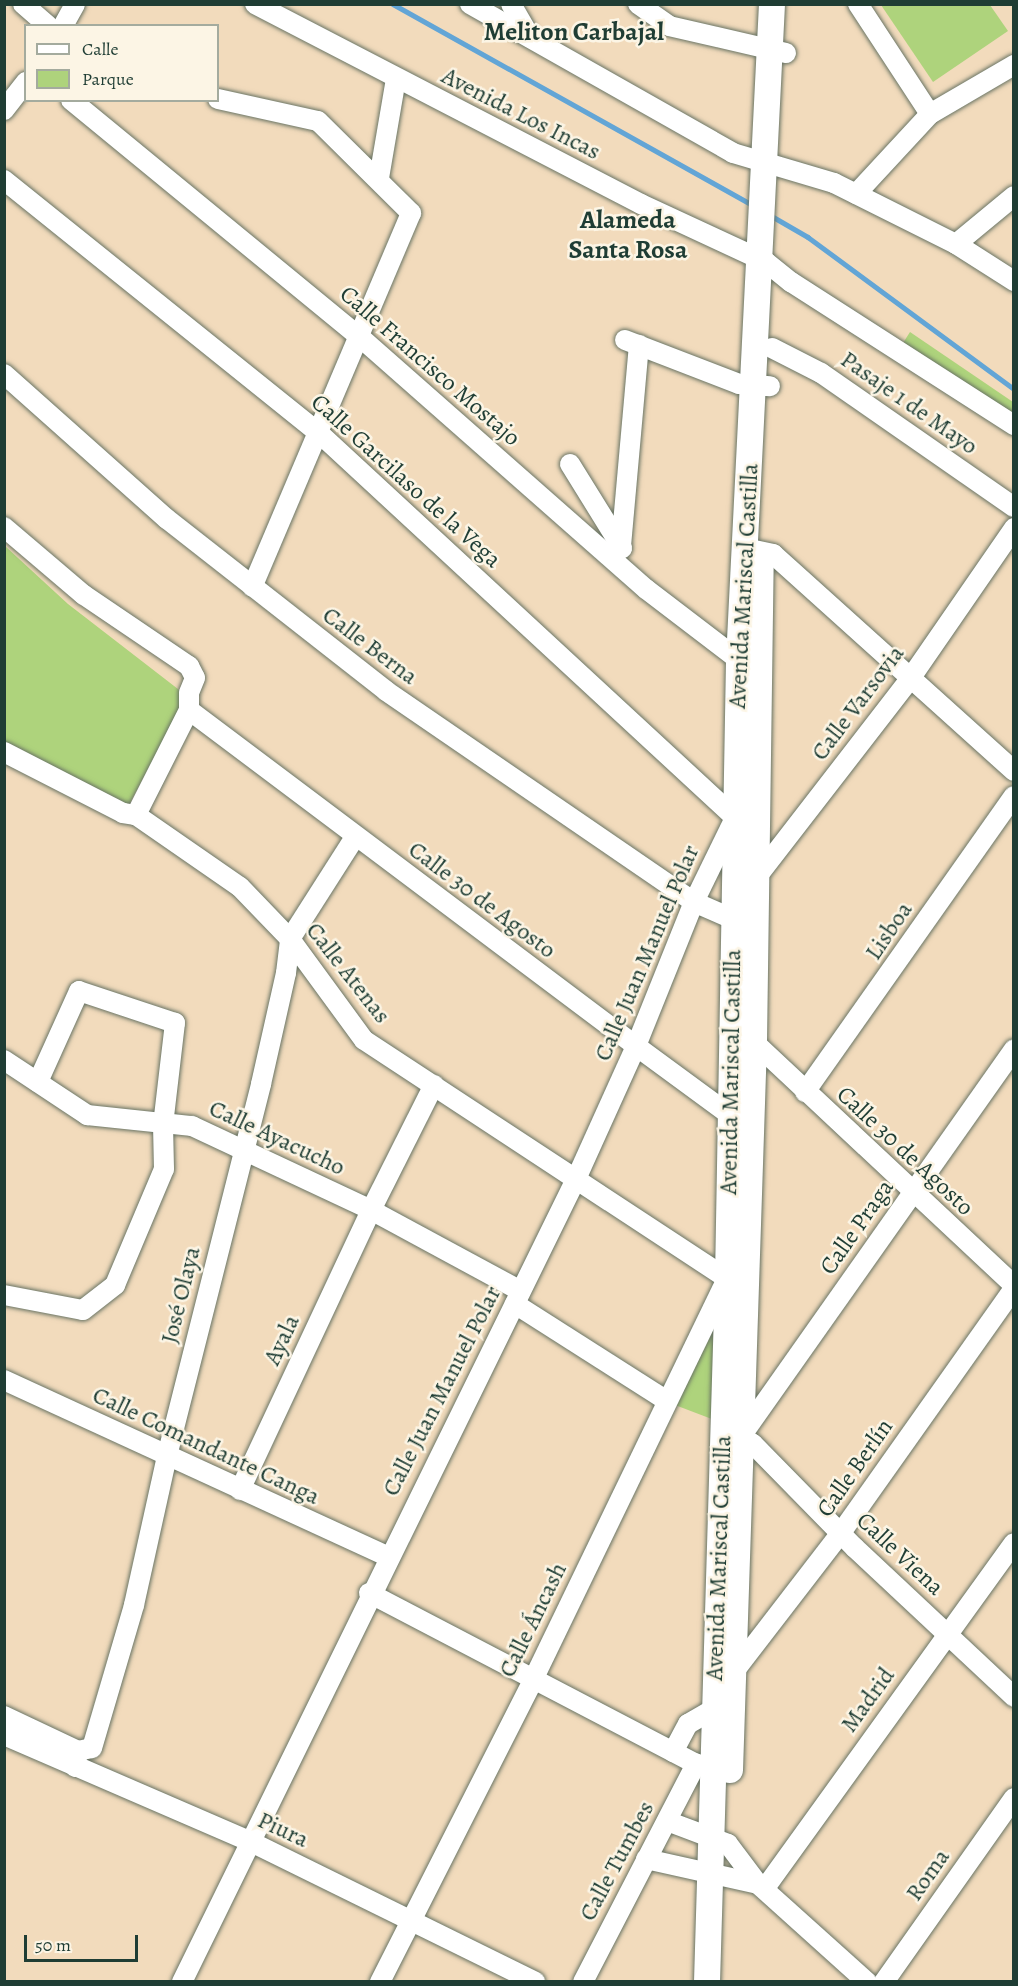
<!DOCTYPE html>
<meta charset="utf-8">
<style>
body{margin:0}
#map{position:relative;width:1018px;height:1986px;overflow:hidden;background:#f2dbbc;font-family:Alegreya,serif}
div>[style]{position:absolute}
.green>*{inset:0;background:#aed37c}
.stream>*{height:4.5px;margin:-2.25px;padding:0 2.25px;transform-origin:2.25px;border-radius:2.25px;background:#62a5d6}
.roads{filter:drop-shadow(0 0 2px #697464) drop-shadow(0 0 2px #697464)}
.minor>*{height:20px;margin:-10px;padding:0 10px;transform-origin:10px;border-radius:10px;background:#fff}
.major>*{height:26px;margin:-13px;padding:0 13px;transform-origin:13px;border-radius:13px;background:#fff}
span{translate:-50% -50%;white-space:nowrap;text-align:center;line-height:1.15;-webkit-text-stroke:5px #fcf5e5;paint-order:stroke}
.street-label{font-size:24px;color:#1f3d34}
.neighbourhood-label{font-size:26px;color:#1f3d34;font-weight:700}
.frame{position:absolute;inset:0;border:6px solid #1f3d34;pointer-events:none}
.legend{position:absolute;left:24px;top:24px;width:195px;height:78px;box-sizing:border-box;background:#fcf5e5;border:2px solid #a4ab9e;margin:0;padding:8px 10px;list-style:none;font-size:18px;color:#1f3d34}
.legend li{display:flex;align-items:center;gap:12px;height:30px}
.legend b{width:30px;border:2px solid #a4ab9e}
.scale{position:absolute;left:24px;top:1935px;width:114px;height:27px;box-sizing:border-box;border:3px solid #1f3d34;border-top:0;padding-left:8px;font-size:18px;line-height:21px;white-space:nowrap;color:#1f3d34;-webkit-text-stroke:4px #fcf5e5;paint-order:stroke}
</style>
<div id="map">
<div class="green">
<i style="clip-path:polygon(881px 5px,990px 5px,1008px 31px,933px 82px)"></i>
<i style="clip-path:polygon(910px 332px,1013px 402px,1013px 417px,903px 343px)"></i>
<i style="clip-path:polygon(5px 546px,68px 604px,187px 696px,125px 812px,5px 747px)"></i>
<i style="clip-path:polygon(715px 1325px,717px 1421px,675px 1405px)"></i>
</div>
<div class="stream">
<i style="left:393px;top:4px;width:411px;rotate:29.2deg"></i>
<i style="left:770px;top:215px;width:44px;rotate:30.1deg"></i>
<i style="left:808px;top:237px;width:256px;rotate:36.4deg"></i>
</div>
<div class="roads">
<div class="minor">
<i style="left:23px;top:4px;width:33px;rotate:41deg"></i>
<i style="left:255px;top:4px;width:435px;rotate:27.4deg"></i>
<i style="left:641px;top:204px;width:138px;rotate:24.9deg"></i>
<i style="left:766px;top:262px;width:32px;rotate:39deg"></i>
<i style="left:791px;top:282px;width:265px;rotate:32.7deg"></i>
<i style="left:470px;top:4px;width:302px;rotate:29.5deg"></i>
<i style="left:733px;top:153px;width:105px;rotate:16.5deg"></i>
<i style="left:834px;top:183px;width:136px;rotate:26.6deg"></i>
<i style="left:956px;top:244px;width:69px;rotate:32.5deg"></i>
<i style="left:511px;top:4px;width:39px;rotate:60deg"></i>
<i style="left:638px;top:4px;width:38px;rotate:35deg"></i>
<i style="left:669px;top:26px;width:120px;rotate:13deg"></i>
<i style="left:858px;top:4px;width:131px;rotate:56.8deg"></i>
<i style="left:63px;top:26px;width:25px;rotate:-61deg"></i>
<i style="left:218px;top:99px;width:102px;rotate:12.4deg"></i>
<i style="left:318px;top:121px;width:131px;rotate:44.7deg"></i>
<i style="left:411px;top:213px;width:406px;rotate:113deg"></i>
<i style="left:71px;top:100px;width:374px;rotate:39.4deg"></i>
<i style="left:360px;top:337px;width:381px;rotate:41.4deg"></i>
<i style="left:646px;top:589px;width:117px;rotate:37.4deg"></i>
<i style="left:739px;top:660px;width:11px"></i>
<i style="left:4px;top:110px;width:36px;rotate:-52deg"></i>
<i style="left:379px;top:178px;width:100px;rotate:-80.3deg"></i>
<i style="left:4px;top:180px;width:404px;rotate:38.8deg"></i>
<i style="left:319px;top:433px;width:577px;rotate:42.75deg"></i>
<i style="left:856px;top:194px;width:109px;rotate:-47.2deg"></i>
<i style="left:930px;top:114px;width:97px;rotate:-30.3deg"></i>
<i style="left:956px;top:244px;width:75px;rotate:-39.6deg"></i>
<i style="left:625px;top:340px;width:122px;rotate:21.1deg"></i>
<i style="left:739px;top:384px;width:31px;rotate:4deg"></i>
<i style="left:772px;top:348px;width:55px;rotate:27deg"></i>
<i style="left:821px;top:373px;width:235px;rotate:34.8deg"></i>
<i style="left:4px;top:374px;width:218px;rotate:41.7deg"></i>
<i style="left:167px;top:519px;width:278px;rotate:38.1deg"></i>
<i style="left:386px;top:691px;width:373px;rotate:34.4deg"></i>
<i style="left:694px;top:902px;width:43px;rotate:23.6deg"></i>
<i style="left:570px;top:464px;width:99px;rotate:58.2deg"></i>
<i style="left:4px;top:527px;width:105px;rotate:40.4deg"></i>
<i style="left:84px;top:595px;width:127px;rotate:34.1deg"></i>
<i style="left:189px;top:666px;width:13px;rotate:63deg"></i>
<i style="left:195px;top:678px;width:16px;rotate:112deg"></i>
<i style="left:189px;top:693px;width:17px;rotate:90deg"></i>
<i style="left:189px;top:710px;width:118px;rotate:116.8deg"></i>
<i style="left:621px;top:546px;width:202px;rotate:-84.9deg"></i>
<i style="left:745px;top:548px;width:29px;rotate:12deg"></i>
<i style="left:773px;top:554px;width:324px;rotate:42deg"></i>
<i style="left:189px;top:710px;width:559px;rotate:36.93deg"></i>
<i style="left:636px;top:1046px;width:117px;rotate:36.3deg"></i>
<i style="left:730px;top:1115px;width:10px"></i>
<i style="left:4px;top:752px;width:134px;rotate:27.1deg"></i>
<i style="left:123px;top:813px;width:13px;rotate:9deg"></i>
<i style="left:136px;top:815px;width:126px;rotate:34.7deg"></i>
<i style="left:240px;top:887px;width:72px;rotate:46.1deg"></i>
<i style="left:290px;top:939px;width:125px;rotate:53.8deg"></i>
<i style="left:364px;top:1040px;width:435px;rotate:33.3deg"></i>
<i style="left:728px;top:1279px;width:12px;rotate:5deg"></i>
<i style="left:753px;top:882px;width:260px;rotate:-52.3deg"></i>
<i style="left:912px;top:676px;width:180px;rotate:-55.4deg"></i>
<i style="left:746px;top:1042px;width:8px"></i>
<i style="left:754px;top:1042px;width:356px;rotate:43.1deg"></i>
<i style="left:4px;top:1060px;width:100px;rotate:33.5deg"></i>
<i style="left:87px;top:1115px;width:106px;rotate:6deg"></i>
<i style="left:192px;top:1126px;width:198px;rotate:25.1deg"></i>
<i style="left:371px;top:1210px;width:170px;rotate:28.4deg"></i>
<i style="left:805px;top:1092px;width:362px;rotate:-54.8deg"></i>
<i style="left:4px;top:1295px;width:80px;rotate:10.8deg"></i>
<i style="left:83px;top:1310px;width:41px;rotate:-38deg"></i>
<i style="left:115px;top:1285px;width:126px;rotate:-67.1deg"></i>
<i style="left:164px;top:1169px;width:44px;rotate:-91.3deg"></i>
<i style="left:163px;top:1125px;width:103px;rotate:-83.3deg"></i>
<i style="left:175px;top:1023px;width:101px;rotate:-161.6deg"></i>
<i style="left:79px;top:991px;width:100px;rotate:114.3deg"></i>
<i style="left:515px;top:1304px;width:180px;rotate:32.5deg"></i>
<i style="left:4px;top:1380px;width:423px;rotate:24.7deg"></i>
<i style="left:733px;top:1431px;width:24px;rotate:33deg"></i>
<i style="left:753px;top:1444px;width:146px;rotate:45.6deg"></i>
<i style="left:855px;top:1548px;width:218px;rotate:43.1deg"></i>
<i style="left:742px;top:1435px;width:472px;rotate:-54.8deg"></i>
<i style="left:240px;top:1490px;width:309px;rotate:-64.9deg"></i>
<i style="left:371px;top:1210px;width:140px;rotate:-63.3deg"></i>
<i style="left:369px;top:1593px;width:369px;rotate:27.6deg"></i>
<i style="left:696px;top:1764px;width:29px;rotate:10deg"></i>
<i style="left:733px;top:1673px;width:175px;rotate:-52.4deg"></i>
<i style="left:840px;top:1534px;width:301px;rotate:-54.7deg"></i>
<i style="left:4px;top:1716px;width:82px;rotate:25.3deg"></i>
<i style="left:4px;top:1735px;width:267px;rotate:23.4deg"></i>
<i style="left:249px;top:1841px;width:319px;rotate:26.2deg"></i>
<i style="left:673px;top:1752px;width:32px;rotate:-62deg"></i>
<i style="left:688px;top:1724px;width:30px;rotate:-30deg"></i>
<i style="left:75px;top:1767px;width:16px;rotate:-79deg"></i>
<i style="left:78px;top:1751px;width:14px;rotate:-12deg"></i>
<i style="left:92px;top:1748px;width:149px;rotate:-73.6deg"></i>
<i style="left:134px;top:1605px;width:153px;rotate:-77.5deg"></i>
<i style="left:167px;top:1456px;width:384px;rotate:-75.8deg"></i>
<i style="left:261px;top:1084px;width:114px;rotate:-77.3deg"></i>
<i style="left:286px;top:973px;width:34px;rotate:-83deg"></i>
<i style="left:290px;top:939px;width:121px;rotate:-57.5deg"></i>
<i style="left:667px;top:1821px;width:65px;rotate:20.7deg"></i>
<i style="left:728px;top:1844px;width:50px;rotate:53.1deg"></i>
<i style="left:758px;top:1884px;width:147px;rotate:42deg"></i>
<i style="left:646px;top:1859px;width:115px;rotate:12.6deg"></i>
<i style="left:765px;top:1888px;width:425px;rotate:-54.2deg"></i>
<i style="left:182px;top:1982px;width:894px;rotate:-63.86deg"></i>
<i style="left:576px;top:1179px;width:146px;rotate:-65.7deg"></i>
<i style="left:636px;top:1046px;width:155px;rotate:-68.1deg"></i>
<i style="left:694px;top:902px;width:93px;rotate:-64deg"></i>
<i style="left:380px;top:1982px;width:339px;rotate:-63.1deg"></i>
<i style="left:533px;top:1680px;width:443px;rotate:-64.2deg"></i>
<i style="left:583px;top:1982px;width:246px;rotate:-62.6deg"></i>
<i style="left:884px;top:1982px;width:225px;rotate:-54.8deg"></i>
</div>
<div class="major">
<i style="left:730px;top:1770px;width:728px;rotate:-88.11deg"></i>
<i style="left:754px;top:1042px;width:474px;rotate:-89.2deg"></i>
<i style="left:707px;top:1982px;width:703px;rotate:-88.29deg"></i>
<i style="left:728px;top:1279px;width:619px;rotate:-88.98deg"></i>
<i style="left:739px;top:660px;width:657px;rotate:-87.12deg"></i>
</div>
</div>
<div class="street-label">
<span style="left:521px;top:114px;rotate:27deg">Avenida Los Incas</span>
<span style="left:430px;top:366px;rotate:41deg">Calle Francisco Mostajo</span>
<span style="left:909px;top:403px;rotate:35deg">Pasaje 1 de Mayo</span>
<span style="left:406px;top:481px;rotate:42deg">Calle Garcilaso de la Vega</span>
<span style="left:744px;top:586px;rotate:-87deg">Avenida Mariscal Castilla</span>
<span style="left:370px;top:646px;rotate:37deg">Calle Berna</span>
<span style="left:858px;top:703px;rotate:-53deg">Calle Varsovia</span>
<span style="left:482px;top:900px;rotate:37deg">Calle 30 de Agosto</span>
<span style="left:889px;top:931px;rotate:-56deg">Lisboa</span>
<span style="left:647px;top:953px;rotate:-67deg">Calle Juan Manuel Polar</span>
<span style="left:348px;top:973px;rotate:52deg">Calle Atenas</span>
<span style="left:731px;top:1072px;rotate:-89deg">Avenida Mariscal Castilla</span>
<span style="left:277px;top:1138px;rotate:25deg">Calle Ayacucho</span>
<span style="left:905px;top:1151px;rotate:43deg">Calle 30 de Agosto</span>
<span style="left:857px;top:1227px;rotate:-55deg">Calle Praga</span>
<span style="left:181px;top:1295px;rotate:-76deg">José Olaya</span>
<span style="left:282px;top:1340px;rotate:-65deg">Ayala</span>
<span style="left:442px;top:1391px;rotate:-63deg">Calle Juan Manuel Polar</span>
<span style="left:206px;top:1446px;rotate:25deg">Calle Comandante Canga</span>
<span style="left:855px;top:1468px;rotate:-55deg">Calle Berlín</span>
<span style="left:900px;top:1554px;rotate:43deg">Calle Viena</span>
<span style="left:719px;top:1558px;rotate:-88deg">Avenida Mariscal Castilla</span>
<span style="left:533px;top:1620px;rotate:-64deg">Calle Áncash</span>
<span style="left:868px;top:1700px;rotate:-54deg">Madrid</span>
<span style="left:283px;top:1830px;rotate:25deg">Piura</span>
<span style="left:617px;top:1861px;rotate:-62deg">Calle Tumbes</span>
<span style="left:928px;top:1875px;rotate:-55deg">Roma</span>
</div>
<div class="neighbourhood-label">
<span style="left:574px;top:32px">Meliton Carbajal</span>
<span style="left:628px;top:235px">Alameda<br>Santa Rosa</span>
</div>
<div class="frame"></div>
<ul class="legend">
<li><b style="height:8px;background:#fff"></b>Calle</li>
<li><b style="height:16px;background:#aed37c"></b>Parque</li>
</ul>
<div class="scale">50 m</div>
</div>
